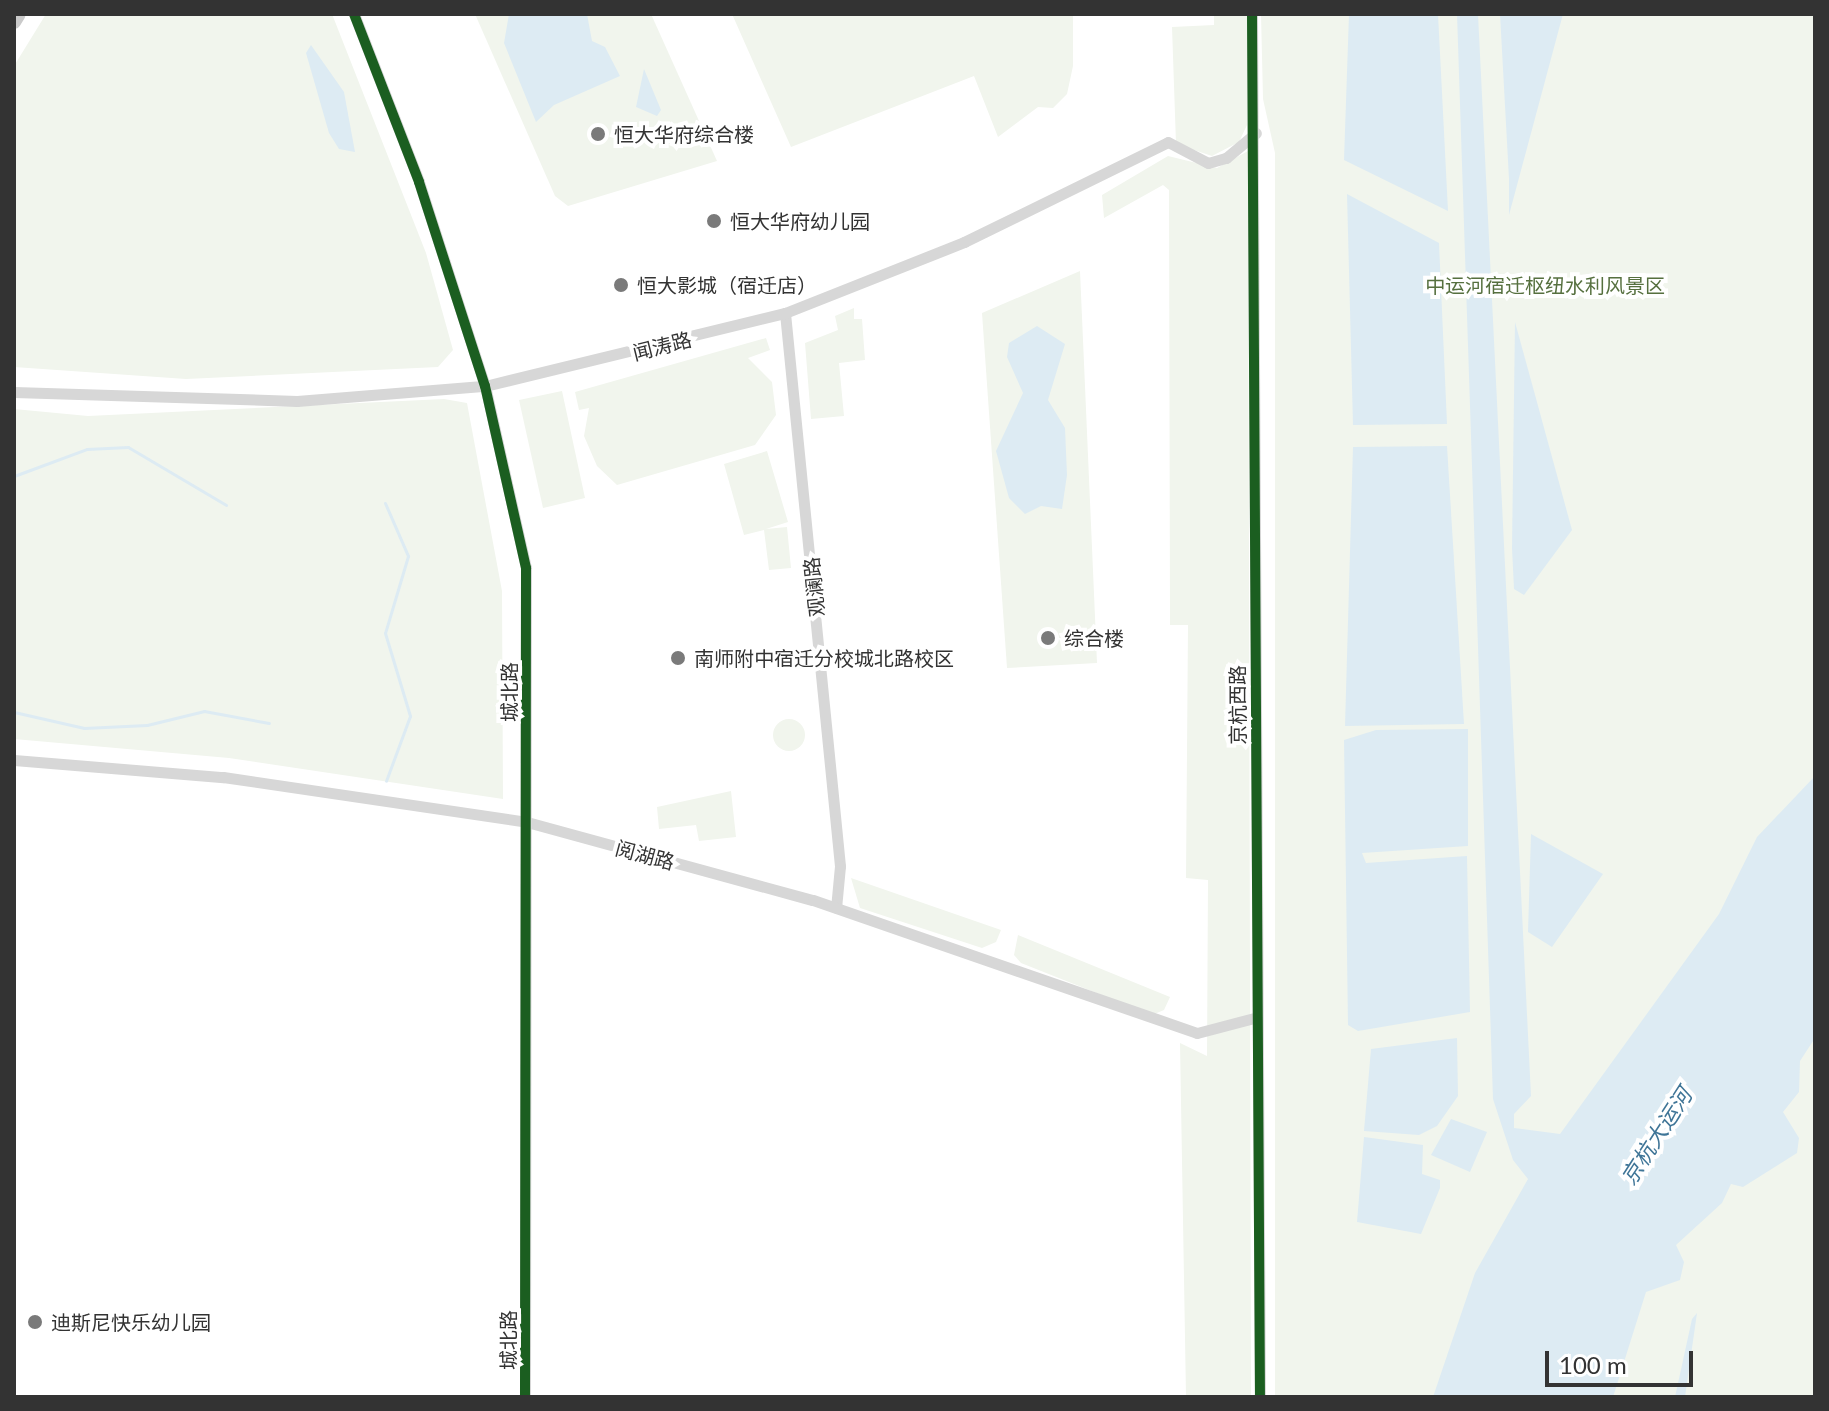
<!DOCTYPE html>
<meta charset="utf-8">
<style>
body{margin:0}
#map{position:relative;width:1829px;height:1411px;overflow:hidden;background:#fff;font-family:Lato,"Noto Sans SC",sans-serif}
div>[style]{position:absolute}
.green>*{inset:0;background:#f1f5ed}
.round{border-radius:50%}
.water>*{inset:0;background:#ddebf3}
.stream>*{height:3px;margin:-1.5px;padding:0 1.5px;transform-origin:1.5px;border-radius:1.5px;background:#ddebf3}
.minor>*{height:11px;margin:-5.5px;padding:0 5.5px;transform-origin:5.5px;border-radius:5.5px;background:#d7d7d7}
.major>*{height:14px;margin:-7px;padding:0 7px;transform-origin:7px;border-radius:7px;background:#cacaca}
.cycleway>*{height:10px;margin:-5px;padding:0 5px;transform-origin:5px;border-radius:5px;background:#1b5e20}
.dots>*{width:22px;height:22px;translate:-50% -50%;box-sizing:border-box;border:4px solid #fff;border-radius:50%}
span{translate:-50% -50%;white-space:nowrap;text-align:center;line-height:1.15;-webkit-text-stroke:8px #fff;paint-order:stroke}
.poi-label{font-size:20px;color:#333}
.left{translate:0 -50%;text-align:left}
.park-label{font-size:20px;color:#56703f}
.street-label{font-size:20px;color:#333}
.water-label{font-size:22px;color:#3f7597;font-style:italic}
.frame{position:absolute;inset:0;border:16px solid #333;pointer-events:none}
.scale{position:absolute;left:1545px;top:1351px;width:148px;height:36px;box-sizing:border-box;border:4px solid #333;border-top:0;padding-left:10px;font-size:24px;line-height:28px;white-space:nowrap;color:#333;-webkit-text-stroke:6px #fff;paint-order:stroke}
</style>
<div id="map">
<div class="green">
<i style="clip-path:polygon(46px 14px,332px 14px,426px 253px,453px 350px,438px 367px,186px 379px,14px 367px,14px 66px)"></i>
<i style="clip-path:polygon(475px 14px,651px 14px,717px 161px,568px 206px,555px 196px)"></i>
<i style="clip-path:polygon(732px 14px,1073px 14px,1073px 66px,1067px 94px,1053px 108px,1038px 107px,998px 137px,974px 76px,791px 147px)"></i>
<i style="clip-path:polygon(1214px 14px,1247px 14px,1247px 125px,1239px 142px,1212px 156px,1176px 144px,1172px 27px,1214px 25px)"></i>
<i style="clip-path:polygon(1261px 14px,1815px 14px,1815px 1397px,1275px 1397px,1275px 153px,1263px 99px)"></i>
<i style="clip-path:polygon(1248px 151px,1251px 1397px,1186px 1397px,1180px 1043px,1207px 1056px,1208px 880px,1186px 878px,1188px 625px,1170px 625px,1169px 190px,1163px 185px,1104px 218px,1102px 195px,1168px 156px,1217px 168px)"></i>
<i style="clip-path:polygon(1080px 271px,1097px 663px,1007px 668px,982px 313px)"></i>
<i style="clip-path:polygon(854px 308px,854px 319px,862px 319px,865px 360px,839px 363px,844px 416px,811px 419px,805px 343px,838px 330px,835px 316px)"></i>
<i style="clip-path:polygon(766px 338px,770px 350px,748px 358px,772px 382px,776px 415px,755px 445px,617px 485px,597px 466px,584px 436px,589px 408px,579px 410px,575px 392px)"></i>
<i style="clip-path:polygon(562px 391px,585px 498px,543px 508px,519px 400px)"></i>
<i style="clip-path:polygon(444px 399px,467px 403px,502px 591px,503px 799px,229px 758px,14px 739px,14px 409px,88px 416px)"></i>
<i style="clip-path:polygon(767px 451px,788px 522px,766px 529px,787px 527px,791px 568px,769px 570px,764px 530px,744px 535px,724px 464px)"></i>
<i class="round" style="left:773px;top:719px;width:32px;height:32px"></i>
<i style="clip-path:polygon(731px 791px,736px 837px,699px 841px,696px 825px,659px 829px,657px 807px)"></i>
<i style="clip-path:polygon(851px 878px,1001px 930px,996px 942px,982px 948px,860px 908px)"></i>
<i style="clip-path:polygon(1018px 935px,1170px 997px,1164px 1010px,1152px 1015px,1021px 963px,1014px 955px)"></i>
</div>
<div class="water">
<i style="clip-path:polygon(509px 14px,587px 14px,592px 41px,605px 47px,620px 76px,554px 105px,536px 122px,504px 43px)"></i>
<i style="clip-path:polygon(1349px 14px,1438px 14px,1448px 211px,1344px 160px)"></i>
<i style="clip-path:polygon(1457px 14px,1478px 14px,1531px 1096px,1514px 1114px,1514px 1128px,1560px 1134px,1719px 914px,1757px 837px,1815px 776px,1815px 1038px,1800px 1061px,1799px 1092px,1783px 1112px,1799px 1138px,1797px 1153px,1743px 1187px,1731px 1184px,1722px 1203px,1676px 1245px,1684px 1262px,1680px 1280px,1646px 1292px,1613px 1397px,1433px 1397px,1475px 1273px,1528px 1179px,1513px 1160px,1493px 1099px)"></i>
<i style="clip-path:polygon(1500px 14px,1563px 14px,1509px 215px,1509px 179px)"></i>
<i style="clip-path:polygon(311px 45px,344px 92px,355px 152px,339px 149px,329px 133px,306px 53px)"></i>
<i style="clip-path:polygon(644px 69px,661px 110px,657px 116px,636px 107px)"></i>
<i style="clip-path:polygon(1347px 194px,1439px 243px,1447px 424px,1353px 425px)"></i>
<i style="clip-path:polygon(1515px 322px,1572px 530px,1524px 595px,1514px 589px,1512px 548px)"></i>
<i style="clip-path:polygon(1037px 326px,1065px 344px,1048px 400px,1065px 428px,1067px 475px,1062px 509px,1041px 506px,1025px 514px,1009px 498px,996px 451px,1023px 393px,1007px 357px,1009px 343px)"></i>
<i style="clip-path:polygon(1447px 446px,1464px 724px,1345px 726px,1353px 447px)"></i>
<i style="clip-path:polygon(1468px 729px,1468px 846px,1362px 853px,1366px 863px,1467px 856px,1470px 1012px,1358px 1031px,1348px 1025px,1344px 740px,1376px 730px)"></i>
<i style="clip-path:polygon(1531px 834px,1603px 874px,1552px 947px,1528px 932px)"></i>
<i style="clip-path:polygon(1457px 1038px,1458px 1096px,1437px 1126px,1419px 1135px,1364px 1131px,1371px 1049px)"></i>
<i style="clip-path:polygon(1451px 1119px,1487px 1132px,1470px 1172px,1431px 1155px)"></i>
<i style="clip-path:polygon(1364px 1137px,1423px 1145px,1422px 1174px,1440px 1180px,1440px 1188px,1421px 1234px,1357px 1222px)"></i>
<i style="clip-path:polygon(1697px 1313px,1685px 1397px,1675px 1397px,1692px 1319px)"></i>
</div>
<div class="stream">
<i style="left:14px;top:476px;width:78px;rotate:-20.3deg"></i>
<i style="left:87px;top:449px;width:41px;rotate:-2.8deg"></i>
<i style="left:128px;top:447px;width:114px;rotate:30.6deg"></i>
<i style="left:385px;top:503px;width:58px;rotate:66.5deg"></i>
<i style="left:408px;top:556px;width:80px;rotate:106.6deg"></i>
<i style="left:385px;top:633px;width:87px;rotate:73.2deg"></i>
<i style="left:410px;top:716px;width:69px;rotate:110.3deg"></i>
<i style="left:14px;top:712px;width:72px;rotate:12.9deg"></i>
<i style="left:84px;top:728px;width:63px;rotate:-2.7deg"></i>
<i style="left:147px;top:725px;width:59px;rotate:-13.8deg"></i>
<i style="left:204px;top:711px;width:66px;rotate:10.5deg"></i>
</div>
<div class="minor">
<i style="left:354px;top:14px;width:180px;rotate:68.8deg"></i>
<i style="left:419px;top:182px;width:214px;rotate:72.1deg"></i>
<i style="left:485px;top:386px;width:187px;rotate:77.3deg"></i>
<i style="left:526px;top:568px;width:829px;rotate:90.07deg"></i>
<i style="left:1252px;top:14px;width:1383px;rotate:89.67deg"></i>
<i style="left:785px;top:313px;width:556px;rotate:84.32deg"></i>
<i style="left:840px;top:866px;width:42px;rotate:95.4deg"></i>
<i style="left:14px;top:392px;width:283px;rotate:1.8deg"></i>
<i style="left:297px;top:401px;width:189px;rotate:-4.6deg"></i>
<i style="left:485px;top:386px;width:309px;rotate:-13.7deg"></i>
<i style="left:785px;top:313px;width:193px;rotate:-21.6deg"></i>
<i style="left:964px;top:242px;width:227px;rotate:-26.1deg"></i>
<i style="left:1168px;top:142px;width:45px;rotate:27.7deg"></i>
<i style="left:1208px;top:163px;width:19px;rotate:-16deg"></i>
<i style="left:1226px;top:158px;width:39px;rotate:-40deg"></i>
<i style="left:14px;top:760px;width:210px;rotate:4.7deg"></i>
<i style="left:223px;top:777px;width:307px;rotate:8.4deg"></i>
<i style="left:527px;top:822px;width:296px;rotate:15.3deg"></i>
<i style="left:813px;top:900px;width:406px;rotate:19.1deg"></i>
<i style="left:1197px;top:1033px;width:59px;rotate:-14.7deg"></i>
</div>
<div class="major">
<i style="left:14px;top:22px;width:9px;rotate:-58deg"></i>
</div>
<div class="cycleway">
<i style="left:354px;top:14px;width:180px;rotate:68.8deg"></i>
<i style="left:419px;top:182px;width:214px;rotate:72.1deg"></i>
<i style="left:485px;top:386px;width:187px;rotate:77.3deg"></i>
<i style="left:526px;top:568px;width:829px;rotate:90.07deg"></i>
<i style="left:1252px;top:14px;width:1383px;rotate:89.67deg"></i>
</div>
<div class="dots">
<i style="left:598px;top:134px;background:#7a7a7a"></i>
<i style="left:714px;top:221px;background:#7a7a7a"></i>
<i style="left:621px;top:285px;background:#7a7a7a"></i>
<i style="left:1048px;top:638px;background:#7a7a7a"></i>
<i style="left:678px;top:658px;background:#7a7a7a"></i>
<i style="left:35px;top:1322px;background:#7a7a7a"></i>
</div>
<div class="poi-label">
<span class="left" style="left:614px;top:134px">恒大华府综合楼</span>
<span class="left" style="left:730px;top:221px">恒大华府幼儿园</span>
<span class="left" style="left:637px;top:285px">恒大影城（宿迁店）</span>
<span class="left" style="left:1064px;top:638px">综合楼</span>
<span class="left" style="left:694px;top:658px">南师附中宿迁分校城北路校区</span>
<span class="left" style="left:51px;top:1322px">迪斯尼快乐幼儿园</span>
</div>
<div class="park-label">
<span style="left:1545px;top:285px">中运河宿迁枢纽水利风景区</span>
</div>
<div class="street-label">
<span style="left:662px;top:346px;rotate:-14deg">闻涛路</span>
<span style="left:814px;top:587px;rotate:-96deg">观澜路</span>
<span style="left:509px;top:692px;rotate:-90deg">城北路</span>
<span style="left:1237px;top:705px;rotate:-90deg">京杭西路</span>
<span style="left:645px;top:855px;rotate:15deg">阅湖路</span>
<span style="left:508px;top:1340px;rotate:-90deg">城北路</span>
</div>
<div class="water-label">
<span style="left:1656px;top:1136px;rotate:-57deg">京杭大运河</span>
</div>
<div class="frame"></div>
<div class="scale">100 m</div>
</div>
